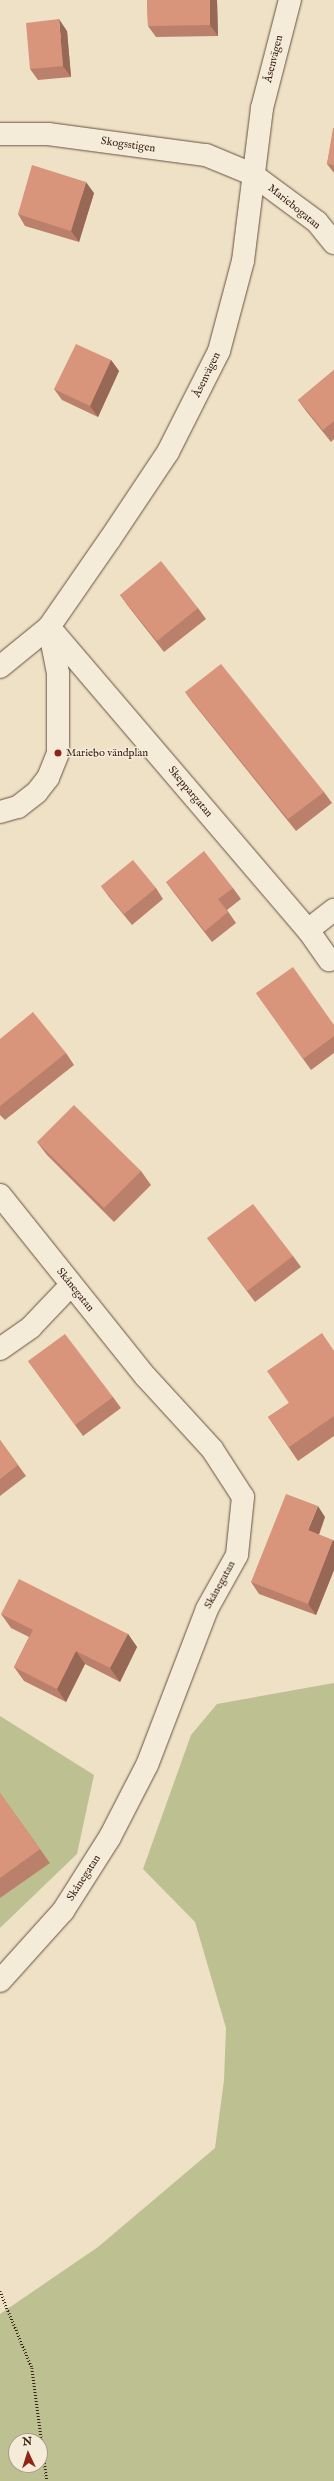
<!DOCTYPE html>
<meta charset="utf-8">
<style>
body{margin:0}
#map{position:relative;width:334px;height:2481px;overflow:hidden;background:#eee1c5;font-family:"IM FELL English",serif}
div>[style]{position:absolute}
.green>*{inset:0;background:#bdc191}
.path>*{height:2.5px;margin-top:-1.25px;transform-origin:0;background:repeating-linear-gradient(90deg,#3c2117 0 1px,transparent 0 3px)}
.roads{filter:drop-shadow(0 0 1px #685142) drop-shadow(0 0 1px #685142)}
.minor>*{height:22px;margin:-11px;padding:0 11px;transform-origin:11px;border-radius:11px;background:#f4ecd9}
.wall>*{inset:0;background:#bb806b}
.shaded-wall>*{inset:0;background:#986857}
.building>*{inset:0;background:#d9957c}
.dots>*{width:11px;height:11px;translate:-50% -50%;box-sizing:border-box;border:2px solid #f4ecd9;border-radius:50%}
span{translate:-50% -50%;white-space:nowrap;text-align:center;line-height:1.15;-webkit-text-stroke:3px #f4ecd9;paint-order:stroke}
.street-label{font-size:11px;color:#3c2117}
.poi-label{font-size:11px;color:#3c2117}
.left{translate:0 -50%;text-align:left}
.north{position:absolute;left:8px;top:2433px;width:40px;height:40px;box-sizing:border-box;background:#f4ecd9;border:1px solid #aa9b8b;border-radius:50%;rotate:356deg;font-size:11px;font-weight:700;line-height:16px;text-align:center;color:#3c2117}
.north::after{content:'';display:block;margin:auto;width:14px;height:18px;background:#8f2418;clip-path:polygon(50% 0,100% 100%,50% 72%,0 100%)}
</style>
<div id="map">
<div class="green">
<i style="clip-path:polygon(evenodd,334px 1683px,334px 2481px,0 2481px,0 2314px,98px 2247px,215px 2148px,224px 2080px,226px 2028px,195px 1922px,143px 1869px,191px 1735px,217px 1704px,334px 1683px,16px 2441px,40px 2441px,40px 2465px,16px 2465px,16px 2441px)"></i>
<i style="clip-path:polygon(0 1716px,94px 1775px,77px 1854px,0 1928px)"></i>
</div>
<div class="path">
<i style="left:0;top:2291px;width:83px;rotate:67.4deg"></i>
<i style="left:32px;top:2368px;width:114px;rotate:82.4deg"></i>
</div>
<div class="roads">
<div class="minor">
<i style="left:0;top:134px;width:48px"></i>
<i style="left:48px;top:134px;width:159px;rotate:7.6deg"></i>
<i style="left:206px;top:155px;width:50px;rotate:22.4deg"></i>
<i style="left:252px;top:174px;width:81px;rotate:36.4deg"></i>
<i style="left:317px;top:222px;width:27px;rotate:51deg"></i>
<i style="left:49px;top:627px;width:399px;rotate:49.5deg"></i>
<i style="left:308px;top:930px;width:37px;rotate:55deg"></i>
<i style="left:0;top:667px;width:63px;rotate:-39.2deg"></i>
<i style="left:49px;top:627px;width:107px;rotate:-55.3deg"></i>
<i style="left:110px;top:539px;width:105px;rotate:-56.3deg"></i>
<i style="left:168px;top:452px;width:113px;rotate:-63.2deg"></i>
<i style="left:219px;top:351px;width:93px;rotate:-75.1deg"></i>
<i style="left:243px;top:261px;width:154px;rotate:-82.9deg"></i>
<i style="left:262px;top:108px;width:112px;rotate:-75.5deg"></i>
<i style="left:0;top:812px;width:19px;rotate:-16deg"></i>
<i style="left:18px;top:807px;width:24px;rotate:-38deg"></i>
<i style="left:37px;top:792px;width:18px;rotate:-52deg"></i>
<i style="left:48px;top:778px;width:27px;rotate:-68deg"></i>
<i style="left:58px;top:753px;width:80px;rotate:-90deg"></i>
<i style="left:58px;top:673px;width:46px;rotate:-101.3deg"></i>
<i style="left:308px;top:930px;width:33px;rotate:-38deg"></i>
<i style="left:0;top:1195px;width:233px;rotate:51.3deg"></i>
<i style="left:146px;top:1377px;width:98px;rotate:47.5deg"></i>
<i style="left:212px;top:1449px;width:57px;rotate:57.1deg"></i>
<i style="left:243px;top:1497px;width:58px;rotate:95.9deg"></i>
<i style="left:237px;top:1555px;width:62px;rotate:119.1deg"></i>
<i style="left:207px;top:1609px;width:167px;rotate:111deg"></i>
<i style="left:147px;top:1765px;width:81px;rotate:117.2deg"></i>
<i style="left:110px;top:1837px;width:88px;rotate:122.4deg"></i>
<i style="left:63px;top:1911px;width:94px;rotate:132deg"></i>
<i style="left:0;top:1349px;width:38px;rotate:-35deg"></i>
<i style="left:31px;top:1327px;width:58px;rotate:-46.4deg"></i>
</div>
</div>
<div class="wall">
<i style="clip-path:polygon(147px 0,217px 0,218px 36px,156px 37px,148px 26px)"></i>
<i style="clip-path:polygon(67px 31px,71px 77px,38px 80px,30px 69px)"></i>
<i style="clip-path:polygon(334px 128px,334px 173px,327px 164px)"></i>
<i style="clip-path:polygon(94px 193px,79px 242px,25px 226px,18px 214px)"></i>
<i style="clip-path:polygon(111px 360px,119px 371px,98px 417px,62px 400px,54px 389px)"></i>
<i style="clip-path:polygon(334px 370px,334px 439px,331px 442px,306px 411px,298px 400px)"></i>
<i style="clip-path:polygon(120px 595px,198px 608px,206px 619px,164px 652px,128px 606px)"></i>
<i style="clip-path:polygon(185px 692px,324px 792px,332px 803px,296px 831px,193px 703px)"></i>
<i style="clip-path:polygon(166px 882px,233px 888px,241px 899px,227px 910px,236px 923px,212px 942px,174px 893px)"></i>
<i style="clip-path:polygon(101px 886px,156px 888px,163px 899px,132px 925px,109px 897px)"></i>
<i style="clip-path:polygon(256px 993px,334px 1025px,334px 1053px,311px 1070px)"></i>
<i style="clip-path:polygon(0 1039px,66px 1053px,74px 1065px,5px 1120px,0 1115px)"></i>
<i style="clip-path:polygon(37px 1142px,141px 1171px,151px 1185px,114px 1222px,47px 1155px)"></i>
<i style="clip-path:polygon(207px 1238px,293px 1256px,301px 1267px,255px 1302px)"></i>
<i style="clip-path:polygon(334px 1350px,334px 1436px,298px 1461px,268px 1417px,289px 1403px)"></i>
<i style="clip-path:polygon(28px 1361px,113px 1397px,121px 1408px,83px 1436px)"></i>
<i style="clip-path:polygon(0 1440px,26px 1476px,0 1496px)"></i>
<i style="clip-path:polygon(325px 1517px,319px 1535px,334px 1541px,334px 1570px,316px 1615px,259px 1594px,251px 1582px)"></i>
<i style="clip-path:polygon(1px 1614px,128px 1634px,137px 1647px,120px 1682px,85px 1664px,66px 1702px,24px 1681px,14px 1667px,29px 1637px,11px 1628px)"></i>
<i style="clip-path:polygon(0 1793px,50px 1863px,0 1898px)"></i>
</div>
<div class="shaded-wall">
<i style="clip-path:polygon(210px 0,217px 0,218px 36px,210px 25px)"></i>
<i style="clip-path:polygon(59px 19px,67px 31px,71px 77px,63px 66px)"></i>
<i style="clip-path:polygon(86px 182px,94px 193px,79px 242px,71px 231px)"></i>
<i style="clip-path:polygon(111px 360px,119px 371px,98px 417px,90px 406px)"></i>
<i style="clip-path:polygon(318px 1506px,325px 1517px,316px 1542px,308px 1530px)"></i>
<i style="clip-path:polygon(333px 1540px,334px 1541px,334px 1570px,316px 1615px,308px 1604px)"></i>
<i style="clip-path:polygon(128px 1634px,137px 1647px,120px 1682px,110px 1668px)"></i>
<i style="clip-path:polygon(76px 1651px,85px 1664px,66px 1702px,57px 1689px)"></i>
</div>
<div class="building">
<i style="clip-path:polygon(147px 0,210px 0,210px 25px,148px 26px)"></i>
<i style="clip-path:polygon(59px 19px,63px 66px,30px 69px,26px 23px)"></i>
<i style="clip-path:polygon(333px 128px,334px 128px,334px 165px,327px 164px)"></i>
<i style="clip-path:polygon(32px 165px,86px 182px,71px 231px,18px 214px)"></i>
<i style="clip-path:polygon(76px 344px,111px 360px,90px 406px,54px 389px)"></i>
<i style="clip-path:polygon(334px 370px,334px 421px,323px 430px,298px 400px)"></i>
<i style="clip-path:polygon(161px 561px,198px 608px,157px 641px,120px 595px)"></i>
<i style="clip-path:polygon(221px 664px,324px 792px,288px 819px,185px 692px)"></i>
<i style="clip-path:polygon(204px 851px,233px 888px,218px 899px,228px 912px,205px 931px,166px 882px)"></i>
<i style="clip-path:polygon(133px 860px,156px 888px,124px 914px,101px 886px)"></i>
<i style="clip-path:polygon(293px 967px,334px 1025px,334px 1036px,303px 1059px,256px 993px)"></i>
<i style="clip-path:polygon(33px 1012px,66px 1053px,0 1106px,0 1039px)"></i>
<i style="clip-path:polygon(74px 1105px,141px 1171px,104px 1208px,37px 1142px)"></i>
<i style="clip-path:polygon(253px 1204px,293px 1256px,247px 1291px,207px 1238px)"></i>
<i style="clip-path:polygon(322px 1333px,334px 1351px,334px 1416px,289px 1447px,268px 1417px,289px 1403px,267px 1371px)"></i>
<i style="clip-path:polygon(65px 1334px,113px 1397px,75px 1425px,28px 1361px)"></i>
<i style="clip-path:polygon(0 1440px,18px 1465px,0 1479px)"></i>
<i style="clip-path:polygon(286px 1494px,318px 1506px,308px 1530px,333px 1540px,308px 1604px,251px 1582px)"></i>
<i style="clip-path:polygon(19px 1579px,128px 1634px,110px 1668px,76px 1651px,57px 1689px,14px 1667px,33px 1630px,1px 1614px)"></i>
<i style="clip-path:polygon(0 1793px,40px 1849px,0 1878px)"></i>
</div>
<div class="dots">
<i style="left:58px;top:753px;background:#8f2418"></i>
</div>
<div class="street-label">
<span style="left:274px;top:59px;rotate:-76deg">Åsenvägen</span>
<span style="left:128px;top:145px;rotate:8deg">Skogsstigen</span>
<span style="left:294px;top:207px;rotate:39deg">Mariebogatan</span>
<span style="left:207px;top:375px;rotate:-64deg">Åsenvägen</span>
<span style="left:190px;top:792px;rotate:50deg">Skeppargatan</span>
<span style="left:75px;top:1290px;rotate:51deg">Skånegatan</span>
<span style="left:220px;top:1585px;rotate:-61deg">Skånegatan</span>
<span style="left:84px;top:1878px;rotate:-57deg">Skånegatan</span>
</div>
<div class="poi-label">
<span class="left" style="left:66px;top:753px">Mariebo vändplan</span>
</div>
<div class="north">N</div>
</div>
